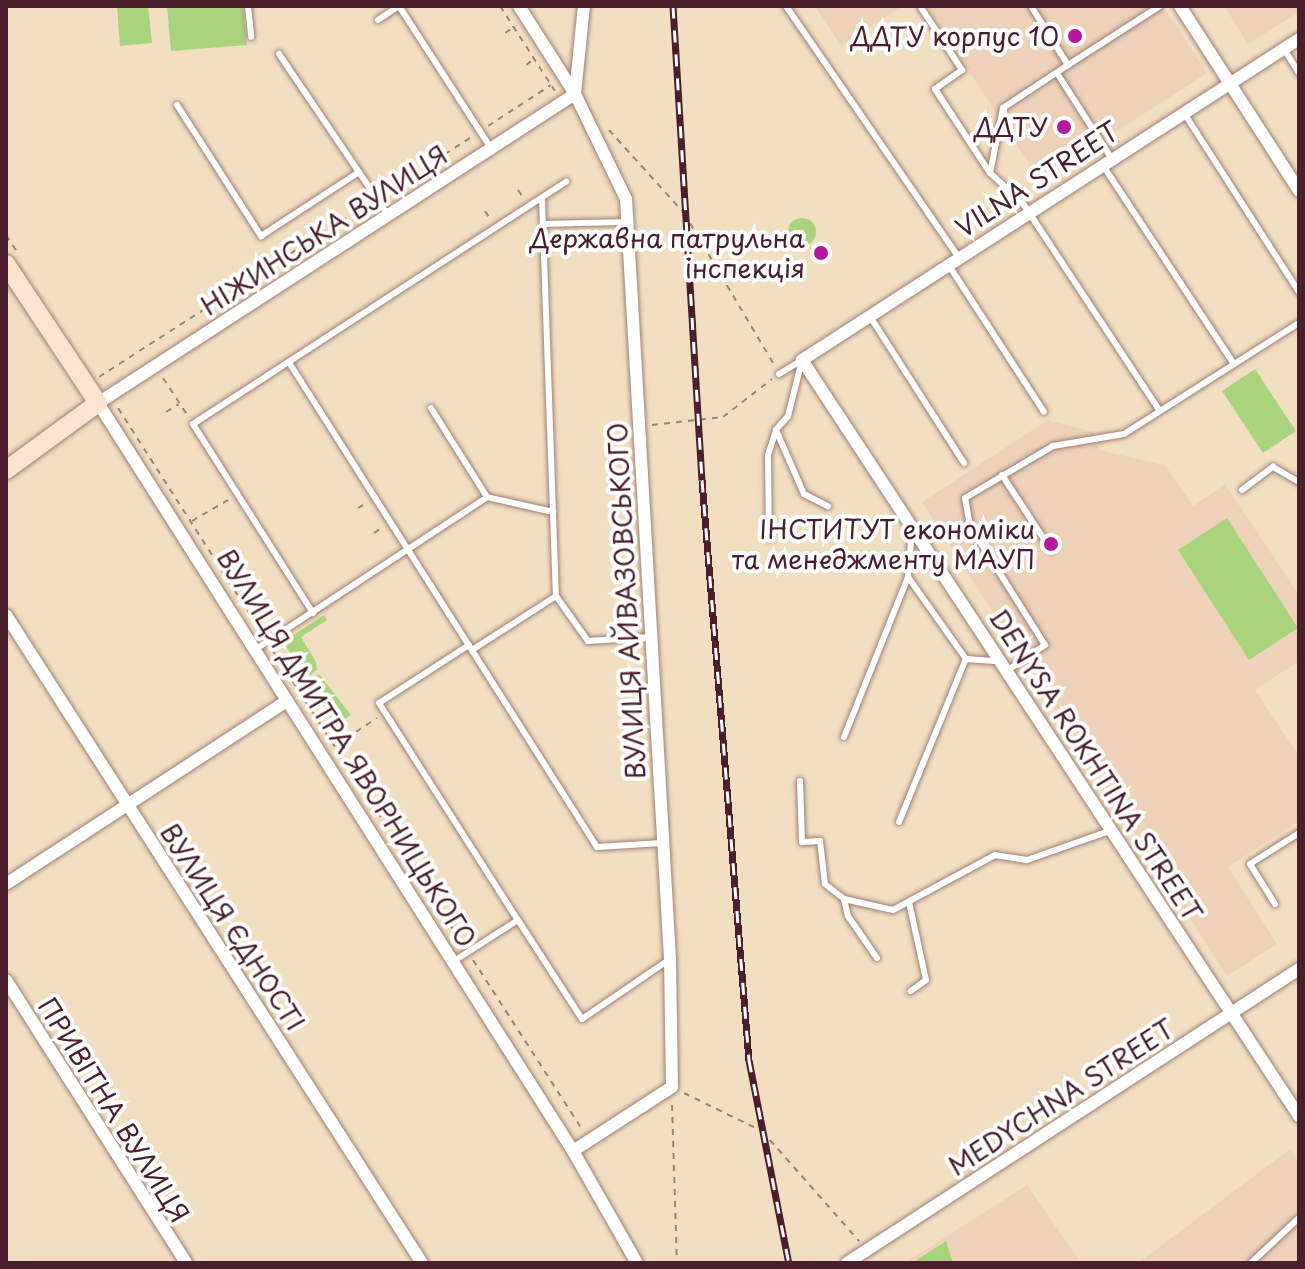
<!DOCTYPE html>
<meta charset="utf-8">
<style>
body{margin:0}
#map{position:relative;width:1305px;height:1269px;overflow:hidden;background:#f2dfc1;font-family:"Playpen Sans",sans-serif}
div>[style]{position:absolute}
.built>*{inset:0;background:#edd2b9}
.green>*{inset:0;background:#aad37e}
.round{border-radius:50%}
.path>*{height:2px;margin-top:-1px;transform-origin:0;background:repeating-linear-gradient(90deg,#9e7f76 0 6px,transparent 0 12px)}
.roads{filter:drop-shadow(0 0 2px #9e7f76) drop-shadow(0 0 2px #9e7f76)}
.lane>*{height:6px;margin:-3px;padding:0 3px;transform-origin:3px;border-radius:3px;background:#fff}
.street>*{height:12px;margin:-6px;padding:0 6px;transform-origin:6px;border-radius:6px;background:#fff}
.secondary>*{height:18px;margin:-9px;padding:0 9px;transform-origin:9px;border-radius:9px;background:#fde4d0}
.rail>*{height:7px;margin-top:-3.5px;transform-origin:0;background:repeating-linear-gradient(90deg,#fff 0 12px,#4a1f2b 0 24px);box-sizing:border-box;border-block:2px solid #4a1f2b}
.dots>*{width:22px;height:22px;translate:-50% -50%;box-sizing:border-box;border:4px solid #fff;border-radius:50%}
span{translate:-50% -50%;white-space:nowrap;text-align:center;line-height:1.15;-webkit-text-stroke:8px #fff;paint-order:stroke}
.poi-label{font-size:26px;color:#4a1f2b}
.right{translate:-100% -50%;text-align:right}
.street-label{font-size:26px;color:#4a1f2b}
.frame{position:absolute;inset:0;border:8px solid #4a1f2b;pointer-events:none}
</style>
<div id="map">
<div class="built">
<i style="clip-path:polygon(815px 6px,902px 6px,841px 46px)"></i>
<i style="clip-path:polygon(927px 6px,1163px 6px,1207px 73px,1040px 181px)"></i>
<i style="clip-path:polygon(1224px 6px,1299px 6px,1299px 12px,1248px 44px)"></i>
<i style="clip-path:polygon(1048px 420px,1093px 432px,1099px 450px,1165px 465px,1193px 506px,1225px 484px,1299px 595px,1299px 661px,1255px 690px,1299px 756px,1299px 821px,1228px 867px,1277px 944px,1227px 976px,922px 502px)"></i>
<i style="clip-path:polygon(1290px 1149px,1299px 1162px,1299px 1263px,1138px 1263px)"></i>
<i style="clip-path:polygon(1027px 1185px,1081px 1263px,905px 1263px)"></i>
</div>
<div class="green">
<i style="clip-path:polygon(117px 6px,148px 6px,152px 43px,120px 46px)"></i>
<i style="clip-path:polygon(167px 6px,243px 6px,247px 45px,171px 51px)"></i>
<i class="round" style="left:788px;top:218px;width:28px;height:28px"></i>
<i style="clip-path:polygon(1255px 369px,1296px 431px,1263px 453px,1222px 391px)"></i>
<i style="clip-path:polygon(1227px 518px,1298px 628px,1249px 660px,1178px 550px)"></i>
<i style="clip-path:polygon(324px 615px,327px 620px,301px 637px,316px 662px,317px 670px,306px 678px,283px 642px)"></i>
<i style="clip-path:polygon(319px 674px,351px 715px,336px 725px,308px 681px)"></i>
<i style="clip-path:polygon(946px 1241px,953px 1263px,912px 1263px)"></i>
</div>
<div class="path">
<i style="left:500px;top:6px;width:101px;rotate:57.1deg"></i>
<i style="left:505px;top:33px;width:11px;rotate:-34deg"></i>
<i style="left:526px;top:65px;width:10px;rotate:-37deg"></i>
<i style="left:488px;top:126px;width:75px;rotate:-33.1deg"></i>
<i style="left:609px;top:130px;width:112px;rotate:47.9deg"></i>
<i style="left:684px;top:213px;width:178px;rotate:59.3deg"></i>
<i style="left:518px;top:190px;width:11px;rotate:56deg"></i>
<i style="left:384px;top:193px;width:106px;rotate:-32.6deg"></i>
<i style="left:485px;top:211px;width:11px;rotate:56deg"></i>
<i style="left:6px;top:235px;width:20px;rotate:57deg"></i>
<i style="left:99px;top:377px;width:321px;rotate:-32.8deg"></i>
<i style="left:163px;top:378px;width:45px;rotate:56.7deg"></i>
<i style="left:118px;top:408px;width:266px;rotate:57.4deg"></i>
<i style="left:166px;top:412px;width:15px;rotate:-32deg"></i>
<i style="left:652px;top:425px;width:71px;rotate:-6.4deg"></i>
<i style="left:723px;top:417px;width:62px;rotate:-37.8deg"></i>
<i style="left:358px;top:508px;width:10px;rotate:-29deg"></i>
<i style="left:192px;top:521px;width:42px;rotate:-30.3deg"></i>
<i style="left:374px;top:533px;width:11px;rotate:-34deg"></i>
<i style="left:273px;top:651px;width:350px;rotate:57.1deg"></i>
<i style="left:336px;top:745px;width:49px;rotate:-33.4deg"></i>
<i style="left:473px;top:960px;width:201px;rotate:57.2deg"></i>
<i style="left:684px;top:1093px;width:87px;rotate:26deg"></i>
<i style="left:762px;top:1131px;width:147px;rotate:48.6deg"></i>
<i style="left:672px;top:1105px;width:158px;rotate:88.2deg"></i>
</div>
<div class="roads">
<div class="lane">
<i style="left:248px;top:6px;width:31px;rotate:84deg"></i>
<i style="left:399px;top:6px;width:169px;rotate:57.1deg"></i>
<i style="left:786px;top:6px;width:303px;rotate:55.5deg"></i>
<i style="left:920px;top:6px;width:77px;rotate:56.7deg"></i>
<i style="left:962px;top:70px;width:33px;rotate:145deg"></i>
<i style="left:935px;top:89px;width:100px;rotate:56.8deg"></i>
<i style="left:1031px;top:6px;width:70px;rotate:57.9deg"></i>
<i style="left:1068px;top:65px;width:109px;rotate:-32.7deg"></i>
<i style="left:378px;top:20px;width:25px;rotate:-34deg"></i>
<i style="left:1284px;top:49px;width:28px;rotate:58deg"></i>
<i style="left:279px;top:54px;width:194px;rotate:55.9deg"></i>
<i style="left:1068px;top:65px;width:78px;rotate:146.5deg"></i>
<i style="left:1003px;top:108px;width:66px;rotate:101.3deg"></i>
<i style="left:990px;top:173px;width:43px;rotate:42.2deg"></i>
<i style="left:1022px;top:202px;width:249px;rotate:56.6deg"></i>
<i style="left:1057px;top:73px;width:98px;rotate:57.4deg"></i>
<i style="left:177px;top:105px;width:156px;rotate:57.3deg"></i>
<i style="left:261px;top:236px;width:117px;rotate:-33.1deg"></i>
<i style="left:1184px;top:113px;width:213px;rotate:57.3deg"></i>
<i style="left:1104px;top:167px;width:236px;rotate:56.6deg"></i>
<i style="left:542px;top:198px;width:398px;rotate:88deg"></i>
<i style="left:556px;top:596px;width:55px;rotate:54.6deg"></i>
<i style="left:588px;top:641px;width:62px;rotate:-3.7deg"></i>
<i style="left:543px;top:224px;width:84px;rotate:-1.4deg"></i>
<i style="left:948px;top:264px;width:176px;rotate:57deg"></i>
<i style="left:869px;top:315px;width:176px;rotate:57.3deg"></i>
<i style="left:290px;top:364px;width:572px;rotate:57.56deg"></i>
<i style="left:597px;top:847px;width:65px;rotate:-3.5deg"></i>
<i style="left:779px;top:374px;width:27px;rotate:-31deg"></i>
<i style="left:802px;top:360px;width:58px;rotate:104deg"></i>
<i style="left:788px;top:416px;width:18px;rotate:131deg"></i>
<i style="left:776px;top:430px;width:70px;rotate:66.4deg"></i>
<i style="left:804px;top:494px;width:27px;rotate:27deg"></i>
<i style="left:431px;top:408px;width:105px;rotate:57.8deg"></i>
<i style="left:1002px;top:475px;width:90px;rotate:56.8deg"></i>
<i style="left:1242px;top:490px;width:39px;rotate:-37deg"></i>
<i style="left:1273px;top:467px;width:30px;rotate:30deg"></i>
<i style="left:769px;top:538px;width:83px;rotate:-90.7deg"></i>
<i style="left:768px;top:455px;width:26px;rotate:-72deg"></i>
<i style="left:908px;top:577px;width:100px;rotate:54.7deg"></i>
<i style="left:313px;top:613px;width:224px;rotate:-122.4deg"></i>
<i style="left:193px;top:424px;width:445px;rotate:-33deg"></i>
<i style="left:469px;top:645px;width:107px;rotate:147.2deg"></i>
<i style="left:379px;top:703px;width:258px;rotate:57.4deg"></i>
<i style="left:518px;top:920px;width:118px;rotate:57.1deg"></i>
<i style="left:582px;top:1019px;width:107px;rotate:-34.3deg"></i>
<i style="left:472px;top:650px;width:100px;rotate:-32.7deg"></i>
<i style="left:253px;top:651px;width:280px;rotate:-33.3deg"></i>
<i style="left:487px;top:497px;width:68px;rotate:12.8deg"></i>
<i style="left:1008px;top:670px;width:45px;rotate:-34deg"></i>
<i style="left:1045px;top:645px;width:141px;rotate:-122.2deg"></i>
<i style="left:970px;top:526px;width:28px;rotate:-100deg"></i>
<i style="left:965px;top:498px;width:102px;rotate:-30.6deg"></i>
<i style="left:1053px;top:446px;width:72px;rotate:-9.6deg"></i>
<i style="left:1124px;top:434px;width:207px;rotate:-32.4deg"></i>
<i style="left:844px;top:737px;width:172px;rotate:-68.2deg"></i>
<i style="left:908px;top:577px;width:48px;rotate:-85.2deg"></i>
<i style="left:800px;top:781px;width:61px;rotate:88.1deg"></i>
<i style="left:802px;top:842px;width:18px;rotate:-3deg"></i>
<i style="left:820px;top:841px;width:43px;rotate:83.4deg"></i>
<i style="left:825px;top:884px;width:24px;rotate:38deg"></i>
<i style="left:844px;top:899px;width:50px;rotate:12.7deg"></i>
<i style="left:893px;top:910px;width:116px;rotate:-28.3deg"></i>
<i style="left:995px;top:855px;width:32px;rotate:9deg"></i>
<i style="left:1027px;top:860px;width:90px;rotate:-19.4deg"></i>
<i style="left:899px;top:822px;width:176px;rotate:-67.7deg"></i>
<i style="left:966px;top:659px;width:32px;rotate:4deg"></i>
<i style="left:844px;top:899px;width:17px;rotate:77deg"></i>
<i style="left:848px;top:916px;width:51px;rotate:55.4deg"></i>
<i style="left:909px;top:902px;width:80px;rotate:77.7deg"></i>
<i style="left:926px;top:980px;width:19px;rotate:144deg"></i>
<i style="left:1275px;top:904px;width:47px;rotate:-122deg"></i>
<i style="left:1250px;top:864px;width:58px;rotate:-32.3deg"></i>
<i style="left:454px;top:961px;width:76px;rotate:-32.6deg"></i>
<i style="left:1251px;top:1263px;width:66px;rotate:-43.2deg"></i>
</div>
<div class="street">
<i style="left:519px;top:6px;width:104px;rotate:57.5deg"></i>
<i style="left:575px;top:94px;width:568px;rotate:147.06deg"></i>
<i style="left:98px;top:403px;width:886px;rotate:57.58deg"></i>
<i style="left:573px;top:1151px;width:129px;rotate:60.3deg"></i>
<i style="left:1180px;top:6px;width:220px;rotate:57.2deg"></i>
<i style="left:1299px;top:39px;width:592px;rotate:147.14deg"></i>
<i style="left:802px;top:360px;width:905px;rotate:56.68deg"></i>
<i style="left:6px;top:615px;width:770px;rotate:57.3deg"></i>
<i style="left:6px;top:884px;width:333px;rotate:-33.1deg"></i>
<i style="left:6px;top:980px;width:335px;rotate:57.5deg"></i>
<i style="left:573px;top:1151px;width:118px;rotate:-32.9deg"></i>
<i style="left:672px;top:1087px;width:128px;rotate:-90.9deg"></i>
<i style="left:670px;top:959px;width:761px;rotate:-93.31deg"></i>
<i style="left:626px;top:199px;width:117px;rotate:-115.9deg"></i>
<i style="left:575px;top:94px;width:88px;rotate:-84.2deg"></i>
<i style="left:847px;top:1263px;width:539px;rotate:-33.04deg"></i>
</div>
<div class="secondary">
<i style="left:6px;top:264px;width:167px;rotate:56.5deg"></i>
<i style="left:98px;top:403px;width:114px;rotate:143.9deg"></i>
</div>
</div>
<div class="rail">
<i style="left:673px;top:6px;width:475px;rotate:86.5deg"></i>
<i style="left:702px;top:480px;width:582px;rotate:85.37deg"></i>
<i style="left:749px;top:1060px;width:207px;rotate:78.9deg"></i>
</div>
<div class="dots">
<i style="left:1075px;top:36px;background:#b5179e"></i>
<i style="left:1064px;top:127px;background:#b5179e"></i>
<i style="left:821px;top:253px;background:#b5179e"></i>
<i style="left:1051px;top:544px;background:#b5179e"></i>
</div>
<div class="poi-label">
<span class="right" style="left:1059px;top:36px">ДДТУ корпус 10</span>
<span class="right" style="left:1048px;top:127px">ДДТУ</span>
<span class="right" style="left:805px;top:253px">Державна патрульна<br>інспекція</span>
<span class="right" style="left:1035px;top:544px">ІНСТИТУТ економіки<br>та менеджменту МАУП</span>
</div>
<div class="street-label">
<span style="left:1037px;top:179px;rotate:-33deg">VILNA STREET</span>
<span style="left:324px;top:230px;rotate:-33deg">НІЖИНСЬКА ВУЛИЦЯ</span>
<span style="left:626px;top:601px;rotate:-93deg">ВУЛИЦЯ АЙВАЗОВСЬКОГО</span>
<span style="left:347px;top:748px;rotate:58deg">ВУЛИЦЯ ДМИТРА ЯВОРНИЦЬКОГО</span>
<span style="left:1096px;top:765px;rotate:57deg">DENYSA ROKHTINA STREET</span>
<span style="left:233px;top:927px;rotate:57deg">ВУЛИЦЯ ЄДНОСТІ</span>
<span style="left:1061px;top:1097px;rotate:-33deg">MEDYCHNA STREET</span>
<span style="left:114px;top:1110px;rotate:58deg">ПРИВІТНА ВУЛИЦЯ</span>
</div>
<div class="frame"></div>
</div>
